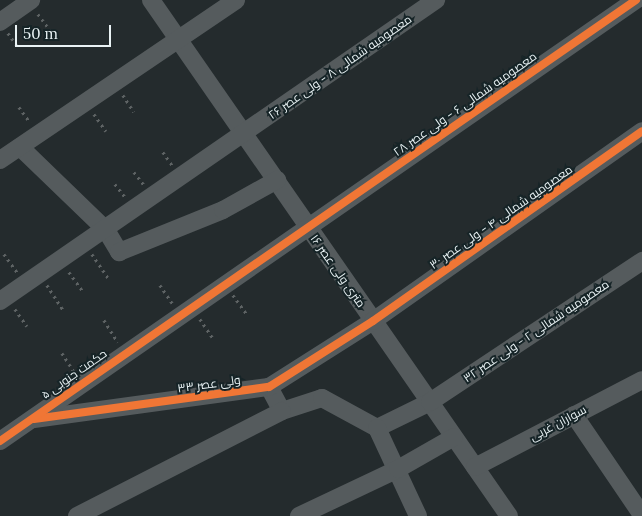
<!DOCTYPE html>
<meta charset="utf-8">
<style>
body{margin:0}
#map{position:relative;width:642px;height:516px;overflow:hidden;background:#242b2d;font-family:Lora,Cairo,serif}
div>[style]{position:absolute}
.path>*{height:2.5px;margin-top:-1.25px;transform-origin:0;background:repeating-linear-gradient(90deg,#5e6364 0 2.5px,transparent 0 6.5px)}
.minor>*{height:18px;margin:-9px;padding:0 9px;transform-origin:9px;border-radius:9px;background:#555b5d}
.cycleway>*{height:8px;margin:-4px;padding:0 4px;transform-origin:4px;border-radius:4px;background:#f07635}
span{translate:-50% -50%;white-space:nowrap;text-align:center;line-height:1.15;-webkit-text-stroke:4px #162427;paint-order:stroke}
.street-label{font-size:12px;color:#eaf3f5}
.scale{position:absolute;left:15px;top:25px;width:96px;height:22px;box-sizing:border-box;border:2px solid #eaf3f5;border-top:0;padding-left:6px;font-size:15px;line-height:18px;white-space:nowrap;color:#eaf3f5;-webkit-text-stroke:4px #162427;paint-order:stroke}
</style>
<div id="map">
<div class="path">
<i style="left:38px;top:14px;width:20px;rotate:53deg"></i>
<i style="left:8px;top:33px;width:19px;rotate:54deg"></i>
<i style="left:123px;top:95px;width:20px;rotate:57deg"></i>
<i style="left:19px;top:107px;width:19px;rotate:54deg"></i>
<i style="left:94px;top:114px;width:21px;rotate:55deg"></i>
<i style="left:163px;top:152px;width:16px;rotate:55deg"></i>
<i style="left:134px;top:172px;width:16px;rotate:52deg"></i>
<i style="left:115px;top:184px;width:16px;rotate:52deg"></i>
<i style="left:4px;top:254px;width:24px;rotate:54deg"></i>
<i style="left:92px;top:254px;width:29px;rotate:56deg"></i>
<i style="left:69px;top:272px;width:24px;rotate:54deg"></i>
<i style="left:47px;top:285px;width:31px;rotate:57deg"></i>
<i style="left:160px;top:285px;width:23px;rotate:56deg"></i>
<i style="left:233px;top:295px;width:24px;rotate:54deg"></i>
<i style="left:15px;top:309px;width:21px;rotate:55deg"></i>
<i style="left:200px;top:319px;width:23px;rotate:56deg"></i>
<i style="left:104px;top:320px;width:26px;rotate:58deg"></i>
<i style="left:62px;top:353px;width:24px;rotate:57deg"></i>
</div>
<div class="minor">
<i style="left:151px;top:0;width:628px;rotate:55.25deg"></i>
<i style="left:0;top:22px;width:38px;rotate:-35deg"></i>
<i style="left:20px;top:147px;width:120px;rotate:44deg"></i>
<i style="left:106px;top:230px;width:26px;rotate:59deg"></i>
<i style="left:119px;top:252px;width:112px;rotate:-22deg"></i>
<i style="left:223px;top:210px;width:62px;rotate:-29.1deg"></i>
<i style="left:0;top:160px;width:285px;rotate:-34.1deg"></i>
<i style="left:0;top:301px;width:530px;rotate:-34.62deg"></i>
<i style="left:269px;top:387px;width:27px;rotate:62deg"></i>
<i style="left:282px;top:411px;width:42px;rotate:-18deg"></i>
<i style="left:322px;top:398px;width:63px;rotate:28.6deg"></i>
<i style="left:377px;top:428px;width:59px;rotate:-26.1deg"></i>
<i style="left:430px;top:402px;width:255px;rotate:-33.6deg"></i>
<i style="left:574px;top:415px;width:121px;rotate:55.8deg"></i>
<i style="left:34px;top:419px;width:237px;rotate:-7.8deg"></i>
<i style="left:269px;top:387px;width:123px;rotate:-32.4deg"></i>
<i style="left:373px;top:321px;width:329px;rotate:-35.2deg"></i>
<i style="left:377px;top:428px;width:97px;rotate:65deg"></i>
<i style="left:0;top:441px;width:774px;rotate:-34.74deg"></i>
<i style="left:475px;top:467px;width:188px;rotate:-27.5deg"></i>
<i style="left:77px;top:516px;width:230px;rotate:-27.1deg"></i>
<i style="left:299px;top:516px;width:110px;rotate:-25.4deg"></i>
<i style="left:398px;top:469px;width:64px;rotate:-29.7deg"></i>
</div>
<div class="cycleway">
<i style="left:34px;top:419px;width:237px;rotate:-7.8deg"></i>
<i style="left:269px;top:387px;width:123px;rotate:-32.4deg"></i>
<i style="left:373px;top:321px;width:329px;rotate:-35.2deg"></i>
<i style="left:0;top:441px;width:774px;rotate:-34.74deg"></i>
</div>
<div class="street-label">
<span style="left:340px;top:67px;rotate:-35deg">معصومیه شمالی ۸ - ولی عصر ۲۶</span>
<span style="left:465px;top:104px;rotate:-35deg">معصومیه شمالی ۶ - ولی عصر ۲۸</span>
<span style="left:501px;top:217px;rotate:-35deg">معصومیه شمالی ۴ - ولی عصر ۳۰</span>
<span style="left:338px;top:271px;rotate:55deg">۱۶ متری ولی عصر</span>
<span style="left:536px;top:331px;rotate:-34deg">معصومیه شمالی ۲ - ولی عصر ۳۲</span>
<span style="left:74px;top:374px;rotate:-35deg">حکمت جنوبی ۵</span>
<span style="left:209px;top:384px;rotate:-8deg">ولی عصر ۳۳</span>
<span style="left:558px;top:423px;rotate:-28deg">سواران غربی</span>
</div>
<div class="scale">50 m</div>
</div>
